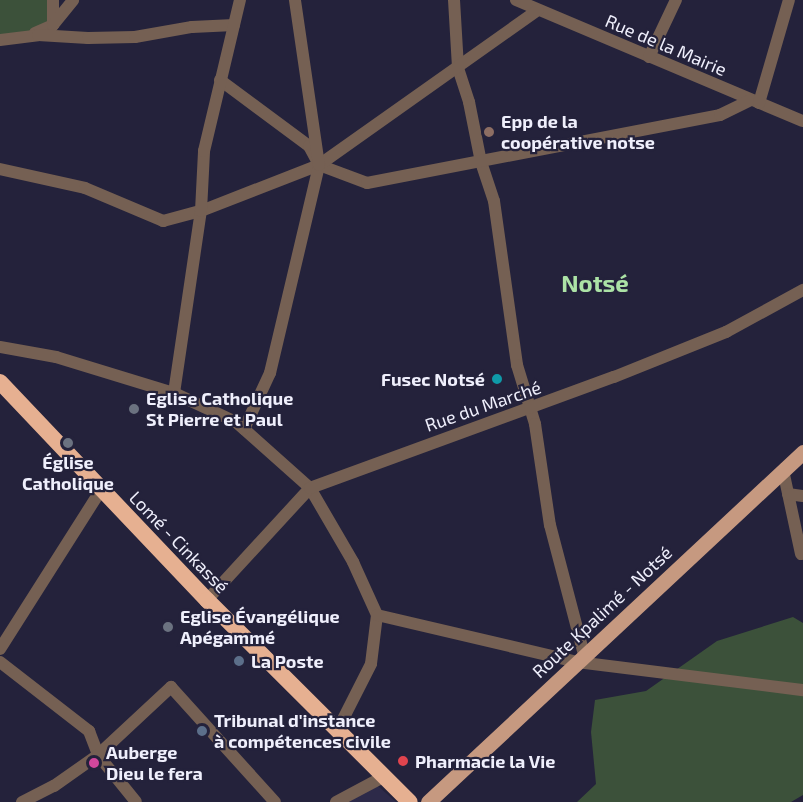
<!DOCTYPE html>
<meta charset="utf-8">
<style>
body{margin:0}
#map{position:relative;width:803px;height:802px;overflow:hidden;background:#24223b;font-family:"Exo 2",sans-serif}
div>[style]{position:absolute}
.built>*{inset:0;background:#2d2a49}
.green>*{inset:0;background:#3c513a}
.minor>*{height:12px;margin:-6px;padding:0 6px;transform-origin:6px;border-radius:6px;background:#756053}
.major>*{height:15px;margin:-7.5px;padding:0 7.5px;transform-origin:7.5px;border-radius:7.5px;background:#c69980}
.highway>*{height:16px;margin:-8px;padding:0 8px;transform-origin:8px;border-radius:8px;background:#e6b091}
.dots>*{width:16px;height:16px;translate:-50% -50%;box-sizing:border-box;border:3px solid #24223b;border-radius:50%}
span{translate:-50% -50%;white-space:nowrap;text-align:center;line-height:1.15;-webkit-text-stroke:4.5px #24223b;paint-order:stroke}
.street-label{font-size:18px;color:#efeffc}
.poi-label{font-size:18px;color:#efeffc;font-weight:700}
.left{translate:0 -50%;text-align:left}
.right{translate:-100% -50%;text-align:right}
.district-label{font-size:24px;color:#ace3a6;font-weight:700}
</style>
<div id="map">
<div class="built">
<i style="clip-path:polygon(378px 786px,396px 802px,343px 802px)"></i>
</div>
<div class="green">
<i style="clip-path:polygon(0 0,52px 0,52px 24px,27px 33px,0 35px)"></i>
<i style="clip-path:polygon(793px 617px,803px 623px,803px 795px,791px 802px,577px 802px,596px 784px,591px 732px,595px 700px,646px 691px,717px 641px)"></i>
</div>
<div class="minor">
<i style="left:53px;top:0;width:25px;rotate:90deg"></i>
<i style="left:454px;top:0;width:68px;rotate:86.6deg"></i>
<i style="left:458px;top:68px;width:36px;rotate:72deg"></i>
<i style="left:469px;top:102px;width:61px;rotate:78.7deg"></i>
<i style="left:481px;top:162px;width:41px;rotate:71.6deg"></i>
<i style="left:494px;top:201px;width:166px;rotate:82deg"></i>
<i style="left:517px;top:365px;width:62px;rotate:73deg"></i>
<i style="left:535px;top:424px;width:102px;rotate:81.6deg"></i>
<i style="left:550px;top:525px;width:134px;rotate:75.3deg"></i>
<i style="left:516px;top:0;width:311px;rotate:22.9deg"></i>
<i style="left:35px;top:33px;width:20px;rotate:-24deg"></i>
<i style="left:53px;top:25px;width:32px;rotate:-51deg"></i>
<i style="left:0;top:40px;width:38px;rotate:-7deg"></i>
<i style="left:38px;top:35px;width:50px;rotate:3.4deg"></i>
<i style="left:88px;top:38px;width:47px;rotate:-1.2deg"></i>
<i style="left:135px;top:37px;width:58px;rotate:-10deg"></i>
<i style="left:192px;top:27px;width:42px;rotate:-2.7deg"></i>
<i style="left:649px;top:57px;width:63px;rotate:-64.7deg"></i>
<i style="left:220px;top:80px;width:111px;rotate:36.6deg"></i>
<i style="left:309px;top:146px;width:21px;rotate:62deg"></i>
<i style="left:319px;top:165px;width:51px;rotate:20.6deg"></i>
<i style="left:367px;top:183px;width:359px;rotate:-10.9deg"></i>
<i style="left:720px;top:115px;width:34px;rotate:-26deg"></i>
<i style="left:759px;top:103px;width:107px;rotate:-73.8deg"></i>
<i style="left:0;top:169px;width:87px;rotate:12.6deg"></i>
<i style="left:85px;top:188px;width:85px;rotate:22.9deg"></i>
<i style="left:163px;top:221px;width:39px;rotate:-15deg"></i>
<i style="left:201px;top:211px;width:127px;rotate:-21.3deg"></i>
<i style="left:319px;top:165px;width:268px;rotate:-35.3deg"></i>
<i style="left:0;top:347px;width:57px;rotate:10.1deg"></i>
<i style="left:56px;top:357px;width:123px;rotate:17deg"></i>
<i style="left:174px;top:393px;width:68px;rotate:25.1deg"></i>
<i style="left:236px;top:422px;width:99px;rotate:41.7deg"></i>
<i style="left:310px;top:488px;width:86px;rotate:59.8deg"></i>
<i style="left:353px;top:562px;width:58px;rotate:65.6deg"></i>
<i style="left:377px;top:615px;width:49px;rotate:97deg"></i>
<i style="left:371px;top:664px;width:75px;rotate:116.9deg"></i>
<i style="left:174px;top:393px;width:184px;rotate:-81.6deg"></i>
<i style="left:201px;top:211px;width:60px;rotate:-87.1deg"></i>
<i style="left:204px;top:151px;width:155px;rotate:-76.6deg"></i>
<i style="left:244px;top:429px;width:62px;rotate:-65.1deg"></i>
<i style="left:270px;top:373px;width:214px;rotate:-76.7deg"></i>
<i style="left:319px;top:165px;width:167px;rotate:-98.3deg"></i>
<i style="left:783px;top:470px;width:86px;rotate:77.9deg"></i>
<i style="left:788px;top:494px;width:15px;rotate:8deg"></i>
<i style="left:207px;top:600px;width:152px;rotate:-47.4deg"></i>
<i style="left:310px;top:488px;width:324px;rotate:-20.1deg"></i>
<i style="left:614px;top:377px;width:121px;rotate:-21.9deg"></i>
<i style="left:726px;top:332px;width:88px;rotate:-28.6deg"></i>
<i style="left:377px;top:615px;width:205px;rotate:13.2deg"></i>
<i style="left:577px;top:662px;width:228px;rotate:7.1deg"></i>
<i style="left:0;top:649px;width:188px;rotate:-57.6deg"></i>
<i style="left:0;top:662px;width:113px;rotate:37.8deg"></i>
<i style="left:89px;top:731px;width:26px;rotate:69deg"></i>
<i style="left:98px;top:755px;width:60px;rotate:51deg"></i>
<i style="left:22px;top:802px;width:36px;rotate:-27deg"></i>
<i style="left:54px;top:786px;width:54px;rotate:-35.2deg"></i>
<i style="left:98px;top:755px;width:100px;rotate:-43deg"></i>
<i style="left:171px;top:687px;width:155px;rotate:47.9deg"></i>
<i style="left:336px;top:802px;width:53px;rotate:-28deg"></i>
</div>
<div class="major">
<i style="left:428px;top:802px;width:513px;rotate:-43.03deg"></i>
</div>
<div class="highway">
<i style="left:0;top:382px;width:301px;rotate:46.5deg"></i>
<i style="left:207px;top:600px;width:286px;rotate:44.9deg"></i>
</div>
<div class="dots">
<i style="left:489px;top:132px;background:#8d6e63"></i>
<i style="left:497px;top:379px;background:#0f9aa8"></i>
<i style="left:134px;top:409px;background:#6b7280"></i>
<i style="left:68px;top:443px;background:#6b7280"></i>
<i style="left:168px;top:627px;background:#6b7280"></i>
<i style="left:239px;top:661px;background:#5c6f8a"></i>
<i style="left:202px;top:731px;background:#5c6f8a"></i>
<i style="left:403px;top:761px;background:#e0444e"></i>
<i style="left:94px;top:763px;background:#d1479c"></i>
</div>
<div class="street-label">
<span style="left:666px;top:45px;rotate:23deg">Rue de la Mairie</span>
<span style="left:483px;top:406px;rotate:-19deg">Rue du Marché</span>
<span style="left:179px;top:542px;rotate:46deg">Lomé - Cinkassé</span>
<span style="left:602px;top:612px;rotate:-43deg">Route Kpalimé - Notsé</span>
</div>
<div class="poi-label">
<span class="left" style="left:501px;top:132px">Epp de la<br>coopérative notse</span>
<span class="right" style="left:485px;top:379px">Fusec Notsé</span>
<span class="left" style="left:146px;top:409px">Eglise Catholique<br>St Pierre et Paul</span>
<span style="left:68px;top:473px">Église<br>Catholique</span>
<span class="left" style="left:180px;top:627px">Eglise Évangélique<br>Apégammé</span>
<span class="left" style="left:251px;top:661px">La Poste</span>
<span class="left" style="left:214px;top:731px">Tribunal d'instance<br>à compétences civile</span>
<span class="left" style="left:106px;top:763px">Auberge<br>Dieu le fera</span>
<span class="left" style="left:415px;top:761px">Pharmacie la Vie</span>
</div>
<div class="district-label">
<span style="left:595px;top:283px">Notsé</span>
</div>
</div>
